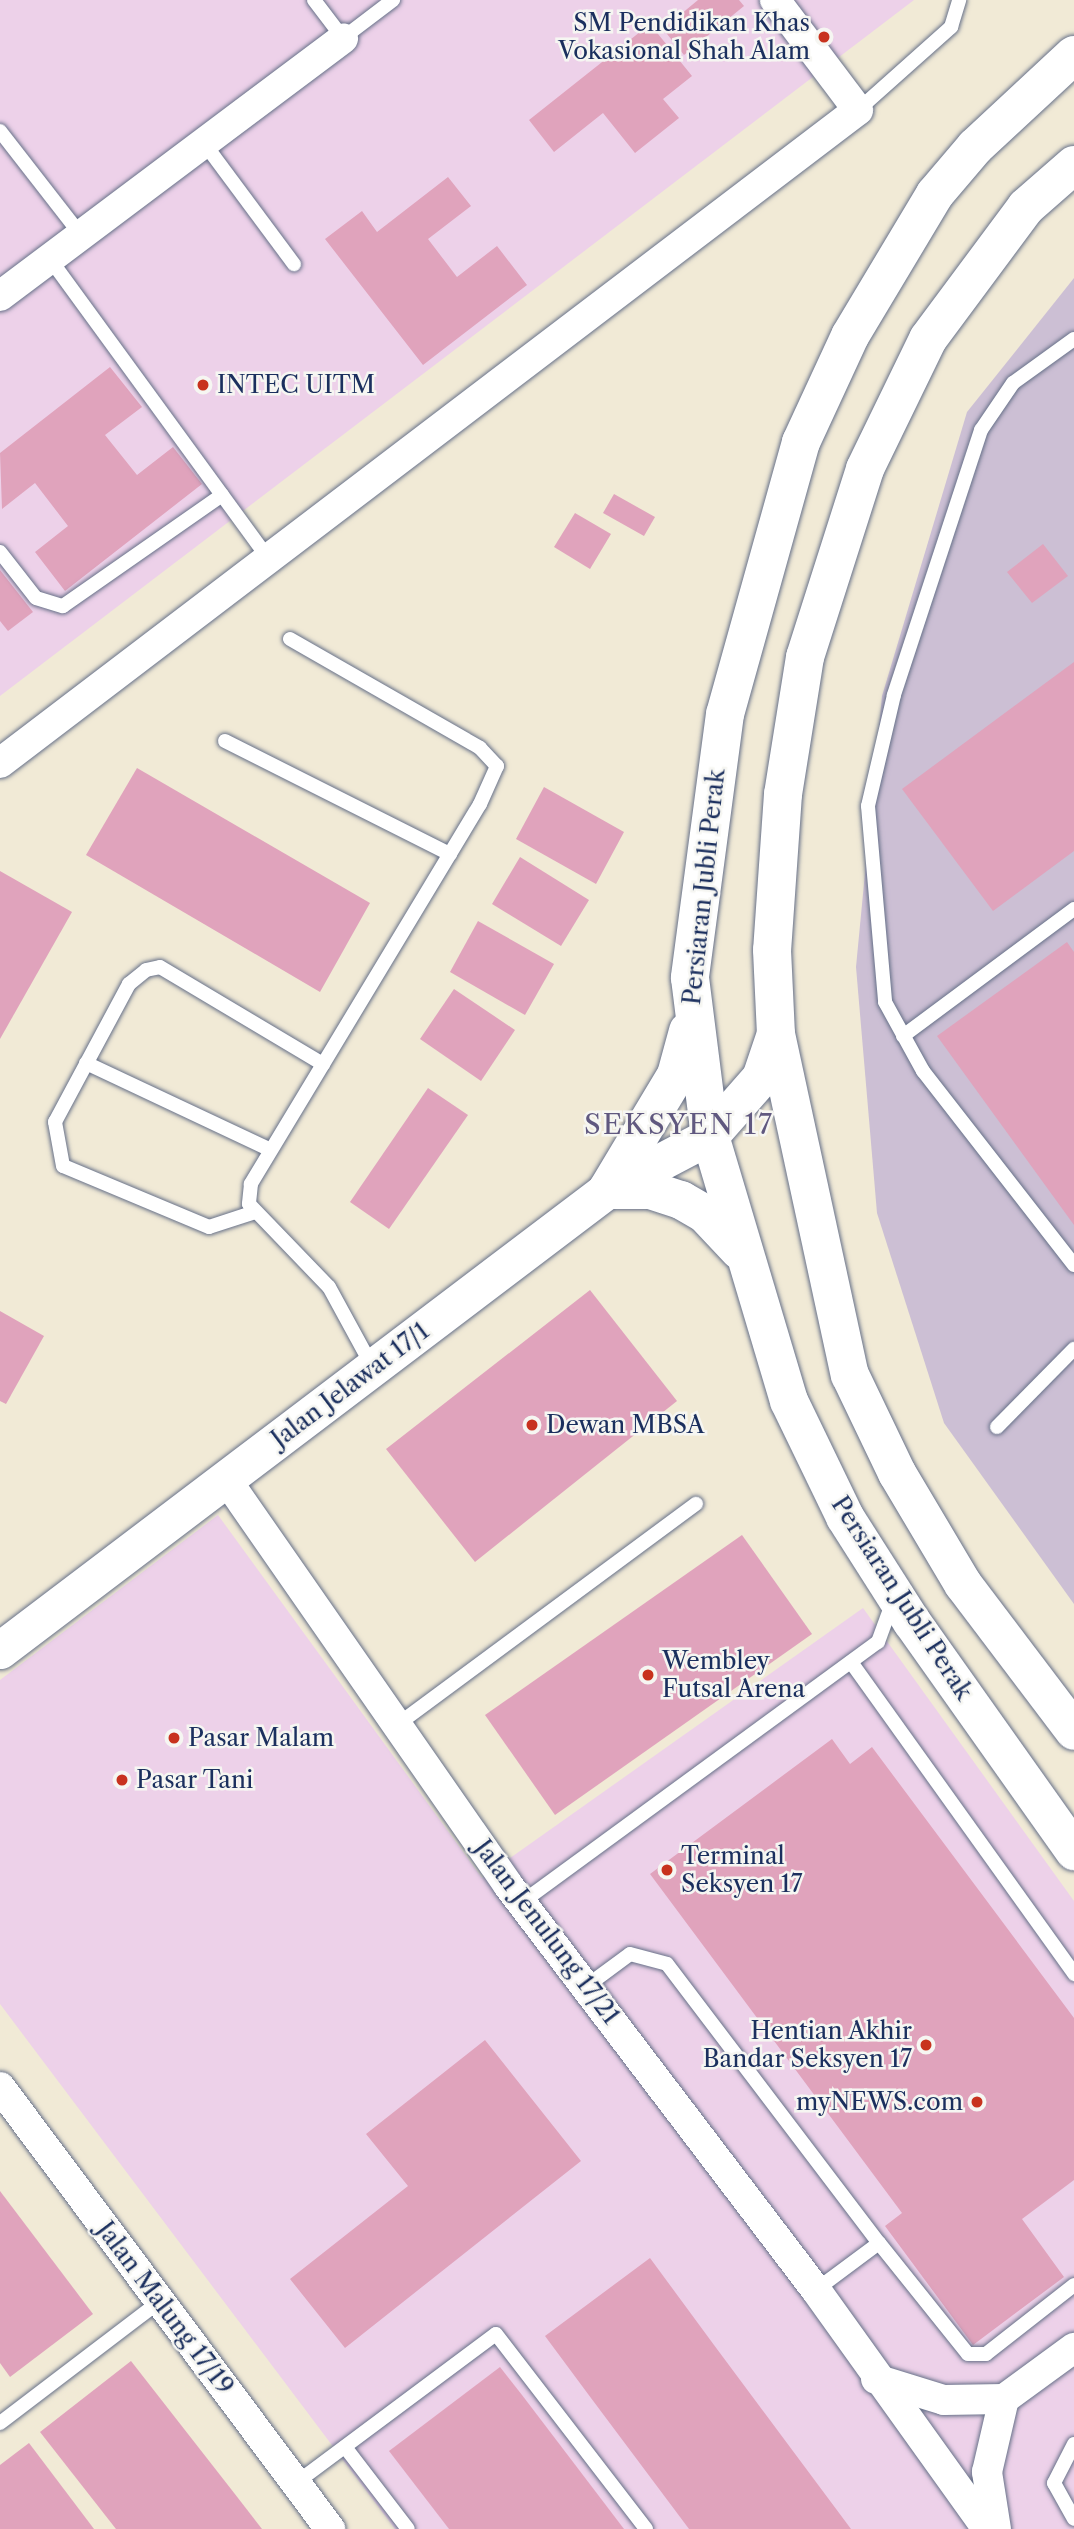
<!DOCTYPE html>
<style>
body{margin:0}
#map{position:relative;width:1074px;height:2529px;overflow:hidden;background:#f1ead6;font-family:"Libre Caslon Text",serif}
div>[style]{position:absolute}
.built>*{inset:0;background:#edd1e9}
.industrial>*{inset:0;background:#ccbfd4}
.building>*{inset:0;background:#e0a3bc}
.roads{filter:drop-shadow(0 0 2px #667088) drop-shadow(0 0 2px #667088)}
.service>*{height:14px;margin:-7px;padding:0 7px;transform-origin:7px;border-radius:7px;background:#fff}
.minor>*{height:30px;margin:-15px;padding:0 15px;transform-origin:15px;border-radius:15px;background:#fff}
.tertiary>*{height:37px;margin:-18.5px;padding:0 18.5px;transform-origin:18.5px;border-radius:18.5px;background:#fff}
.primary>*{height:38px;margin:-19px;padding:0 19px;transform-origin:19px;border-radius:19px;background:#fff}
.dots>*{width:19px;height:19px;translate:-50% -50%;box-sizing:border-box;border:4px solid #f6f6f2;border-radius:50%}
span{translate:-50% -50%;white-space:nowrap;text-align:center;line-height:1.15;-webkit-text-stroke:5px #f6f6f2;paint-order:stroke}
.poi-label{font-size:24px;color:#1b2f5e}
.right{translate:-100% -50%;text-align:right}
.left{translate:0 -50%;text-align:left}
.street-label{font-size:24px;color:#1b2f5e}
.quarter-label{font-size:28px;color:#60587f;letter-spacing:2px}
</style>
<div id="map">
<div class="built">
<i style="clip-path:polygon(0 0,914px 0,0 696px)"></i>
<i style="clip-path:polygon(218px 1515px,482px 1878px,863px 1608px,1074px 1901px,1074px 2529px,395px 2529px,0 2004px,0 1680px)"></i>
</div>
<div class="industrial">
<i style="clip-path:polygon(1074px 278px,1074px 1604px,944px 1423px,877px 1213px,856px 967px,882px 696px,967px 412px)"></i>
</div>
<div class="building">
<i style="clip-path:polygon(698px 0,739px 0,744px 6px,684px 55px,663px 29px)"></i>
<i style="clip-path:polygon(650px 24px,692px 76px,663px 99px,679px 118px,635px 153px,603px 113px,554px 152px,529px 120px)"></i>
<i style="clip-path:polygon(448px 177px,471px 206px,428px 239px,457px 277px,497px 246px,527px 285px,423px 365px,325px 239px,362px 211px,377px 232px)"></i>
<i style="clip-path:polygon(110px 367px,142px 407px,105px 435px,137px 475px,173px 447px,202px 484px,65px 591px,35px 552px,68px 526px,35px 483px,2px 509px,0 453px)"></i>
<i style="clip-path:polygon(614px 494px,655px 517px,644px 536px,603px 513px)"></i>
<i style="clip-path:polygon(575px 513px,611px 534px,590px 569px,554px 547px)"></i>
<i style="clip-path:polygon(1043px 544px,1068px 576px,1032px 603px,1007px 572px)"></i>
<i style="clip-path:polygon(0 570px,33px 612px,8px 631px,0 621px)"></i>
<i style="clip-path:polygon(1074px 662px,1074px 851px,993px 911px,902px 789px)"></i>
<i style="clip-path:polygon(137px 768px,370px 903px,320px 992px,86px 855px)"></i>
<i style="clip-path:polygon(544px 787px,624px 832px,596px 884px,516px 839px)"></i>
<i style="clip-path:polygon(520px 857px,589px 900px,561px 946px,492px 904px)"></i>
<i style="clip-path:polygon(0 871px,72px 912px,0 1039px)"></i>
<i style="clip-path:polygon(478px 921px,554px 964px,525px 1015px,450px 972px)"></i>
<i style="clip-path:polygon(1067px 942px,1074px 952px,1074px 1225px,937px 1036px)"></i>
<i style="clip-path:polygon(454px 989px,515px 1030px,481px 1081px,420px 1039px)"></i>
<i style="clip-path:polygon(428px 1088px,468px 1115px,389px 1229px,350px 1202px)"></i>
<i style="clip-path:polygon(590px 1290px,677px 1401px,475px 1562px,386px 1449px)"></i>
<i style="clip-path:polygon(0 1311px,44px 1336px,6px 1404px,0 1401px)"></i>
<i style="clip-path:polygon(742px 1535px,812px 1634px,555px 1815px,485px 1715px)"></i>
<i style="clip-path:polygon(832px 1739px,850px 1764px,872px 1747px,1074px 2018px,1074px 2180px,1022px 2219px,1064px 2277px,973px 2345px,885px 2226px,902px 2213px,650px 1874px)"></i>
<i style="clip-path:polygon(485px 2040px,581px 2161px,345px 2348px,290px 2279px,408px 2186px,366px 2134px)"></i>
<i style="clip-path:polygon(0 2191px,93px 2314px,10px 2377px,0 2363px)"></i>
<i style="clip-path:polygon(650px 2258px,714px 2345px,851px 2529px,689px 2529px,588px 2394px,545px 2336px)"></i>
<i style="clip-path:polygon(131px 2361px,238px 2498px,262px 2529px,116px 2529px,40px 2432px)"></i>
<i style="clip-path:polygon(500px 2367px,522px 2395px,624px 2529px,449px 2529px,389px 2451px)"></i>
<i style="clip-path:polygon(29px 2443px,91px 2525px,94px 2529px,0 2529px,0 2465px)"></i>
</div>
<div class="roads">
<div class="service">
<i style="left:314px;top:0;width:48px;rotate:52.7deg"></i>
<i style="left:343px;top:38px;width:63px;rotate:-37.2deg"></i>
<i style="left:858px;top:110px;width:125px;rotate:-41.7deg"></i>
<i style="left:951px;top:27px;width:28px;rotate:-73deg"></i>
<i style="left:0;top:131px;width:132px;rotate:52.1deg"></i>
<i style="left:204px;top:143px;width:151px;rotate:53.4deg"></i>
<i style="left:50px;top:259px;width:369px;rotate:53.9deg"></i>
<i style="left:1074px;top:339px;width:75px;rotate:144.2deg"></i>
<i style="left:1013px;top:383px;width:57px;rotate:124.2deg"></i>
<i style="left:981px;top:430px;width:279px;rotate:108.2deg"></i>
<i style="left:894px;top:695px;width:114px;rotate:103.2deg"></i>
<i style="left:868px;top:806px;width:197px;rotate:85deg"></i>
<i style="left:885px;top:1002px;width:79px;rotate:61.2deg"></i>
<i style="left:923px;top:1071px;width:246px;rotate:52.1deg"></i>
<i style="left:0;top:552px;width:58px;rotate:52deg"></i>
<i style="left:36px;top:598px;width:28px;rotate:17deg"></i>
<i style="left:63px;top:606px;width:194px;rotate:-34.9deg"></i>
<i style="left:290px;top:639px;width:219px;rotate:29.8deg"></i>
<i style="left:480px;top:748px;width:25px;rotate:47deg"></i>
<i style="left:497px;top:766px;width:42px;rotate:114.1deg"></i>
<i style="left:480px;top:804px;width:444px;rotate:121.1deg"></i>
<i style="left:251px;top:1184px;width:20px;rotate:96deg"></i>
<i style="left:249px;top:1204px;width:115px;rotate:46.1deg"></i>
<i style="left:329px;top:1287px;width:90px;rotate:61.4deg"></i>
<i style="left:225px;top:741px;width:252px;rotate:26.7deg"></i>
<i style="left:903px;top:1036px;width:213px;rotate:-36.6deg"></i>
<i style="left:86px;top:1063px;width:204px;rotate:25.2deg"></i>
<i style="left:255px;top:1212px;width:48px;rotate:161.9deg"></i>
<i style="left:209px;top:1227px;width:158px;rotate:-157.3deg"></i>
<i style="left:63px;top:1166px;width:45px;rotate:-100.3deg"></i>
<i style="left:55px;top:1122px;width:157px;rotate:-61.8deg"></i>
<i style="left:129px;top:984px;width:22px;rotate:-39deg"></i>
<i style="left:146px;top:970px;width:14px;rotate:-12deg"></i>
<i style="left:160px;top:967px;width:190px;rotate:30.8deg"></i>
<i style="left:997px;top:1427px;width:110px;rotate:-45.4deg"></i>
<i style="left:851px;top:1662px;width:384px;rotate:54.4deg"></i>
<i style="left:397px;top:1725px;width:372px;rotate:-36.5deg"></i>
<i style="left:521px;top:1903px;width:442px;rotate:-36.2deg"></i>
<i style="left:878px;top:1642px;width:44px;rotate:-69.9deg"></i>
<i style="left:588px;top:1985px;width:52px;rotate:-36.4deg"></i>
<i style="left:630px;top:1954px;width:38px;rotate:15deg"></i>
<i style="left:667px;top:1964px;width:350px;rotate:52.8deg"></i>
<i style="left:879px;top:2243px;width:79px;rotate:143.3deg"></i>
<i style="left:879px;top:2243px;width:142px;rotate:51.3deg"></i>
<i style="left:968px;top:2354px;width:18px"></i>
<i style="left:986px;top:2354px;width:112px;rotate:-38.1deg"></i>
<i style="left:0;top:2423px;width:201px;rotate:-37.3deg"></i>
<i style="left:1074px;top:2444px;width:44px;rotate:117.1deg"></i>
<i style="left:1054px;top:2483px;width:41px;rotate:60.9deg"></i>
<i style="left:345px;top:2447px;width:103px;rotate:52.5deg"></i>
<i style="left:296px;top:2483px;width:249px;rotate:-36.7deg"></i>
<i style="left:496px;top:2334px;width:246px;rotate:52.4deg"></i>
</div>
<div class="minor">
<i style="left:0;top:296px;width:429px;rotate:-36.9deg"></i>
<i style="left:0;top:763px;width:1078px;rotate:-37.27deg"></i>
<i style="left:858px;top:110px;width:138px;rotate:-127deg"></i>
<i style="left:226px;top:1479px;width:494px;rotate:55.2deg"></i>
<i style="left:508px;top:1885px;width:509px;rotate:52.75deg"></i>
<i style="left:816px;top:2290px;width:294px;rotate:54.4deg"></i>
<i style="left:0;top:2087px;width:552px;rotate:53.25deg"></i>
<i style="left:876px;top:2379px;width:71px;rotate:17.2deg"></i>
<i style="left:944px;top:2400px;width:60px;rotate:-1deg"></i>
<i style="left:1004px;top:2399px;width:87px;rotate:-36.1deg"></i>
<i style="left:996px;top:2529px;width:58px;rotate:-99deg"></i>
<i style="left:987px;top:2472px;width:75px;rotate:-76.9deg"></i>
</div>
<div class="tertiary">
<i style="left:0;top:1650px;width:762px;rotate:-37.16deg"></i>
<i style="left:607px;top:1190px;width:116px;rotate:-27.7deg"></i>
</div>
<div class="primary">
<i style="left:1074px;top:55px;width:135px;rotate:137.1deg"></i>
<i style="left:975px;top:147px;width:62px;rotate:130.4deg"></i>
<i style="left:935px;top:194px;width:165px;rotate:120.9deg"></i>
<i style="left:850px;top:336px;width:117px;rotate:114.8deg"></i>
<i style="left:801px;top:442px;width:282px;rotate:105.6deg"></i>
<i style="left:725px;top:714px;width:266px;rotate:97.6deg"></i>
<i style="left:690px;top:978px;width:159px;rotate:82.8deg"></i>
<i style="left:710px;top:1136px;width:277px;rotate:73.4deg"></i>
<i style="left:789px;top:1401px;width:129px;rotate:64.2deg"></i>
<i style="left:845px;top:1517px;width:125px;rotate:57.5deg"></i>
<i style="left:912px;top:1622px;width:281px;rotate:54.7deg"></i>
<i style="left:1074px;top:165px;width:64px;rotate:138.8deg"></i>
<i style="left:1026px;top:207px;width:164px;rotate:126.6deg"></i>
<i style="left:928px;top:339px;width:144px;rotate:115.9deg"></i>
<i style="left:865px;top:469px;width:197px;rotate:107.7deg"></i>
<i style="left:805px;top:657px;width:139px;rotate:99.1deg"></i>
<i style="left:783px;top:794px;width:156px;rotate:94deg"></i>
<i style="left:772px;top:950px;width:84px;rotate:87.3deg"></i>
<i style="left:776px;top:1034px;width:349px;rotate:77.8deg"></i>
<i style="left:850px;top:1375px;width:109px;rotate:64.4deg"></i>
<i style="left:897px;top:1473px;width:129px;rotate:59.3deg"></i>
<i style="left:963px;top:1584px;width:184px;rotate:52.9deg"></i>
<i style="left:710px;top:1136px;width:77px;rotate:-48.7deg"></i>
<i style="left:761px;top:1078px;width:46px;rotate:-71.2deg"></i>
<i style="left:607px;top:1190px;width:134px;rotate:-59deg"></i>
<i style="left:676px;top:1075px;width:46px;rotate:-74.7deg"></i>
<i style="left:607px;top:1190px;width:43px"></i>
<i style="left:650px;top:1190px;width:33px;rotate:18deg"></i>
<i style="left:681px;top:1200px;width:28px;rotate:30deg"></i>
<i style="left:705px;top:1214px;width:50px;rotate:46.6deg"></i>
</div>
</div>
<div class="dots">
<i style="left:824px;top:37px;background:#c8321e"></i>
<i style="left:203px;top:385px;background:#c8321e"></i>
<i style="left:532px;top:1425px;background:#c8321e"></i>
<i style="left:648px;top:1675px;background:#c8321e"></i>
<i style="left:174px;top:1738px;background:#c8321e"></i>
<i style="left:122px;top:1780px;background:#c8321e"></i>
<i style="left:667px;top:1870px;background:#c8321e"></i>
<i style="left:926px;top:2045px;background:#c8321e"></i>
<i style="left:977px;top:2102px;background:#c8321e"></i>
</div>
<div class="poi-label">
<span class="right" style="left:810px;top:37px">SM Pendidikan Khas<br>Vokasional Shah Alam</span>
<span class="left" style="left:217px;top:385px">INTEC UITM</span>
<span class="left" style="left:546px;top:1425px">Dewan MBSA</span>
<span class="left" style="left:662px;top:1675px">Wembley<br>Futsal Arena</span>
<span class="left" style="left:188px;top:1738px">Pasar Malam</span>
<span class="left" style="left:136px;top:1780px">Pasar Tani</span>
<span class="left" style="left:681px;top:1870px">Terminal<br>Seksyen 17</span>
<span class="right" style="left:912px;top:2045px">Hentian Akhir<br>Bandar Seksyen 17</span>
<span class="right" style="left:963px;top:2102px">myNEWS.com</span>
</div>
<div class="street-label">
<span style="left:704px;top:887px;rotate:-84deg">Persiaran Jubli Perak</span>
<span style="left:350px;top:1385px;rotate:-37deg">Jalan Jelawat 17/1</span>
<span style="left:902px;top:1598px;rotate:57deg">Persiaran Jubli Perak</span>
<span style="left:547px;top:1932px;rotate:53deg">Jalan Jenulung 17/21</span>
<span style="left:165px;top:2308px;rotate:53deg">Jalan Malung 17/19</span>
</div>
<div class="quarter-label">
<span style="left:679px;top:1124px">SEKSYEN 17</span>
</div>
</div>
